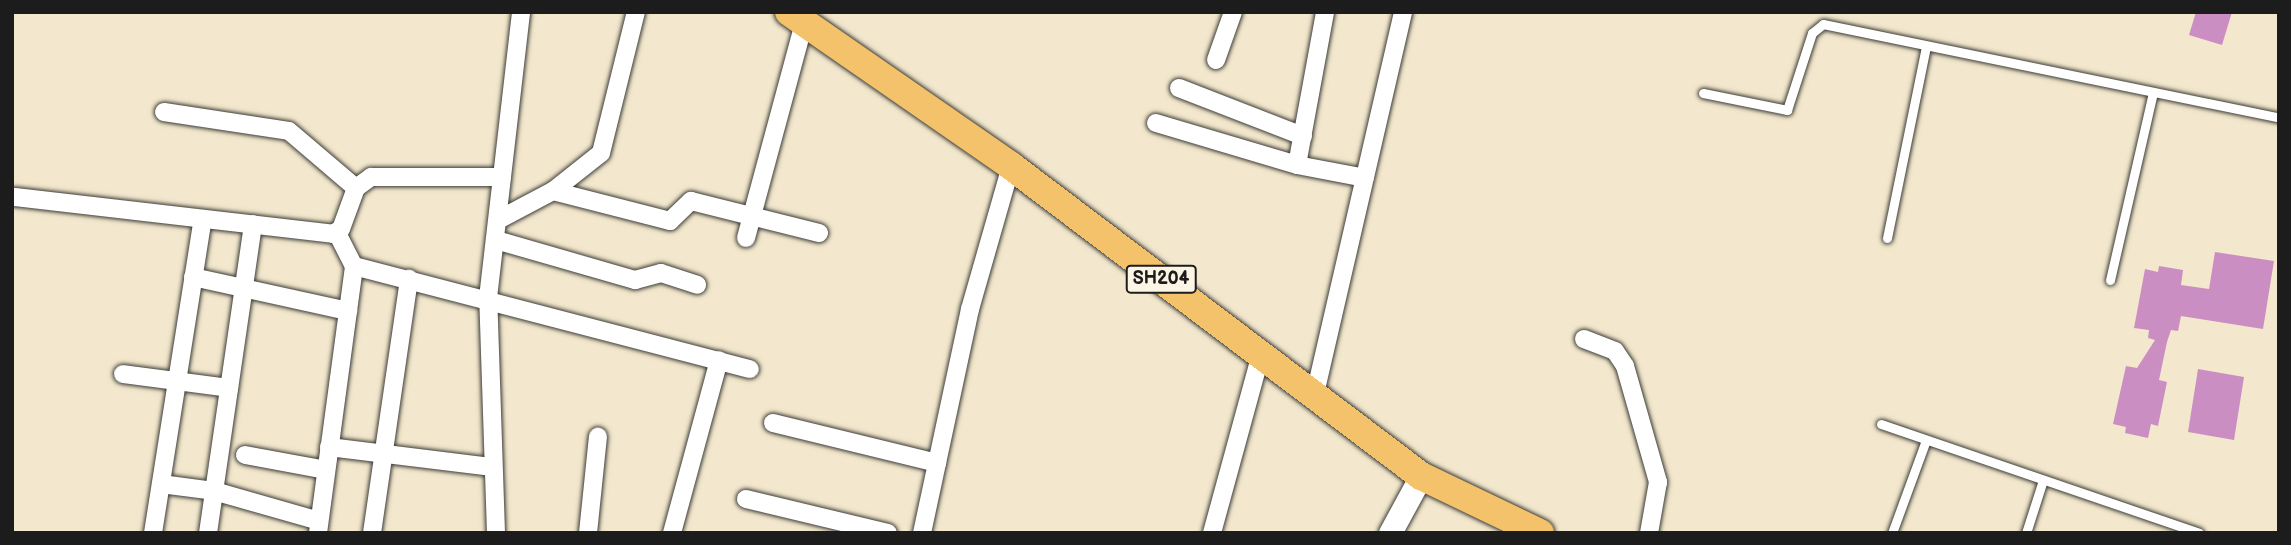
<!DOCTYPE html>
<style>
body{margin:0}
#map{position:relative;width:2291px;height:545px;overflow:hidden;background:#f3e8cd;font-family:"Balsamiq Sans",sans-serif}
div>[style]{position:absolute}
.building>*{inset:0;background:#cb8ec3}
.roads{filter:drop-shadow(0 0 2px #3c3b37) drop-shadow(0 0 2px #3c3b37)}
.service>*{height:9px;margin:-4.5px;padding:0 4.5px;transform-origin:4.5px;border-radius:4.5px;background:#fff}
.minor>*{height:18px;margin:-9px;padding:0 9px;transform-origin:9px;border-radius:9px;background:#fff}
.tertiary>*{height:23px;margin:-11.5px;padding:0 11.5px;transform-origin:11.5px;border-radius:11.5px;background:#fff}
.primary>*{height:28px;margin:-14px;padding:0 14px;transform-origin:14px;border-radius:14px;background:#f4c26a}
span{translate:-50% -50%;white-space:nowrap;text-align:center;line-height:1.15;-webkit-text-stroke:7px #fcf5e5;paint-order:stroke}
.shield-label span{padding:2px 5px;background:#fcf5e5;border:2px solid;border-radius:5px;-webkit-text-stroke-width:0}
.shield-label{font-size:18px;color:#1c1c1c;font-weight:700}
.frame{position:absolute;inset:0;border:14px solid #1c1c1c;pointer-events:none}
</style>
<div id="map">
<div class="building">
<i style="clip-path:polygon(2196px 12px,2232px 12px,2222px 45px,2189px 35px)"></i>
<i style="clip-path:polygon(2215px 252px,2274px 261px,2263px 329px,2181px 316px,2178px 331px,2171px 330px,2167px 342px,2159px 380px,2167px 382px,2158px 426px,2151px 424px,2148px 438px,2125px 433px,2126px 427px,2113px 424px,2126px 366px,2137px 368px,2155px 340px,2148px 338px,2149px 330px,2134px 328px,2145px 269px,2158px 272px,2159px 266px,2183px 270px,2181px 285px,2209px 289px)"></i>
<i style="clip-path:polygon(2198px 369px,2244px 377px,2234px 440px,2188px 432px)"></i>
</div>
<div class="roads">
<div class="service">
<i style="left:1703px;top:93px;width:86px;rotate:11.4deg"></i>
<i style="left:1787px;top:110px;width:81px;rotate:-72deg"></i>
<i style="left:1812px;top:33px;width:14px;rotate:-39deg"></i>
<i style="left:1823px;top:24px;width:466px;rotate:11.6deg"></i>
<i style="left:1887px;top:238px;width:196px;rotate:-78.5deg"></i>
<i style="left:2110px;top:280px;width:192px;rotate:-77.1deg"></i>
<i style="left:1881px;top:424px;width:336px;rotate:18.9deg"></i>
<i style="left:1892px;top:533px;width:99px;rotate:-69.9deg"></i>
<i style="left:2026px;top:533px;width:56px;rotate:-72.2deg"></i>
</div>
<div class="minor">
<i style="left:1216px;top:60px;width:51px;rotate:-70.5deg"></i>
<i style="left:1179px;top:88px;width:133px;rotate:21.2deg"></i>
<i style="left:164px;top:112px;width:126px;rotate:8.6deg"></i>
<i style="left:289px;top:131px;width:88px;rotate:40.4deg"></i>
<i style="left:1156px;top:123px;width:147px;rotate:16.6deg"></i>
<i style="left:1297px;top:165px;width:69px;rotate:10.8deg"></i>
<i style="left:1297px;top:165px;width:156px;rotate:-79.6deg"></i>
<i style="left:553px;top:191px;width:121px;rotate:14.4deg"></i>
<i style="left:670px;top:221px;width:29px;rotate:-44deg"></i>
<i style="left:691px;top:201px;width:132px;rotate:14deg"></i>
<i style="left:15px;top:197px;width:320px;rotate:6.6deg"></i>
<i style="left:333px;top:234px;width:9px;rotate:-32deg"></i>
<i style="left:341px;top:229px;width:44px;rotate:-69.9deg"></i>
<i style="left:356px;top:188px;width:19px;rotate:-36deg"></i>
<i style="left:371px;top:177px;width:131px"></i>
<i style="left:498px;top:220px;width:62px;rotate:-27.8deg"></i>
<i style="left:553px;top:191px;width:61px;rotate:-38.4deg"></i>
<i style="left:601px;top:153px;width:145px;rotate:-76.1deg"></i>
<i style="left:337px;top:233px;width:37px;rotate:63deg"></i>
<i style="left:746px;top:238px;width:226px;rotate:-74.9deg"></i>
<i style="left:496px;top:240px;width:145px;rotate:16.1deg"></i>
<i style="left:635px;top:280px;width:27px;rotate:-15deg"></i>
<i style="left:661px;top:273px;width:38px;rotate:18deg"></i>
<i style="left:193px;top:277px;width:159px;rotate:12.4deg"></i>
<i style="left:1584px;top:339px;width:33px;rotate:21deg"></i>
<i style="left:1615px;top:351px;width:18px;rotate:56deg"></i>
<i style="left:1625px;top:366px;width:121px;rotate:74.1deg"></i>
<i style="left:1658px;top:482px;width:52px;rotate:100deg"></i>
<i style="left:123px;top:374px;width:107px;rotate:7.5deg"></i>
<i style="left:1314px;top:398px;width:396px;rotate:-77deg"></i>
<i style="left:773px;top:423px;width:169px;rotate:13.7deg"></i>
<i style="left:329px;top:447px;width:165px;rotate:7deg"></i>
<i style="left:245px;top:455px;width:82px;rotate:10.5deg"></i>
<i style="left:161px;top:484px;width:53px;rotate:7.5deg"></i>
<i style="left:214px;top:491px;width:109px;rotate:15.9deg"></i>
<i style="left:746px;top:499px;width:146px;rotate:13.5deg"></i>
<i style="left:153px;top:533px;width:318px;rotate:-81deg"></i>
<i style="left:208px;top:533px;width:312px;rotate:-81.7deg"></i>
<i style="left:318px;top:533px;width:269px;rotate:-82.3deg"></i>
<i style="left:354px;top:266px;width:409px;rotate:14.6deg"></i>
<i style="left:372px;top:533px;width:257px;rotate:-81.7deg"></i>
<i style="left:496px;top:533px;width:235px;rotate:-91.9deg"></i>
<i style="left:488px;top:298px;width:288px;rotate:-83.4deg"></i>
<i style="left:588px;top:533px;width:97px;rotate:-84.1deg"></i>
<i style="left:672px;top:533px;width:179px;rotate:-74.8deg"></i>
<i style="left:922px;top:533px;width:229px;rotate:-77.9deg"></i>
<i style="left:970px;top:309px;width:149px;rotate:-74deg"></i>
<i style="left:1212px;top:533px;width:186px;rotate:-74.7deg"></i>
</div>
<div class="tertiary">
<i style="left:1390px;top:533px;width:65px;rotate:-61.5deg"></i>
</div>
<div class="primary">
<i style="left:789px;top:12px;width:270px;rotate:34.7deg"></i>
<i style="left:1011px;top:166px;width:514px;rotate:37.09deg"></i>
<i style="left:1421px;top:476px;width:132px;rotate:25.6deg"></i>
</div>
</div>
<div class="shield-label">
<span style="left:1161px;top:279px">SH204</span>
</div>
<div class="frame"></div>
</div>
